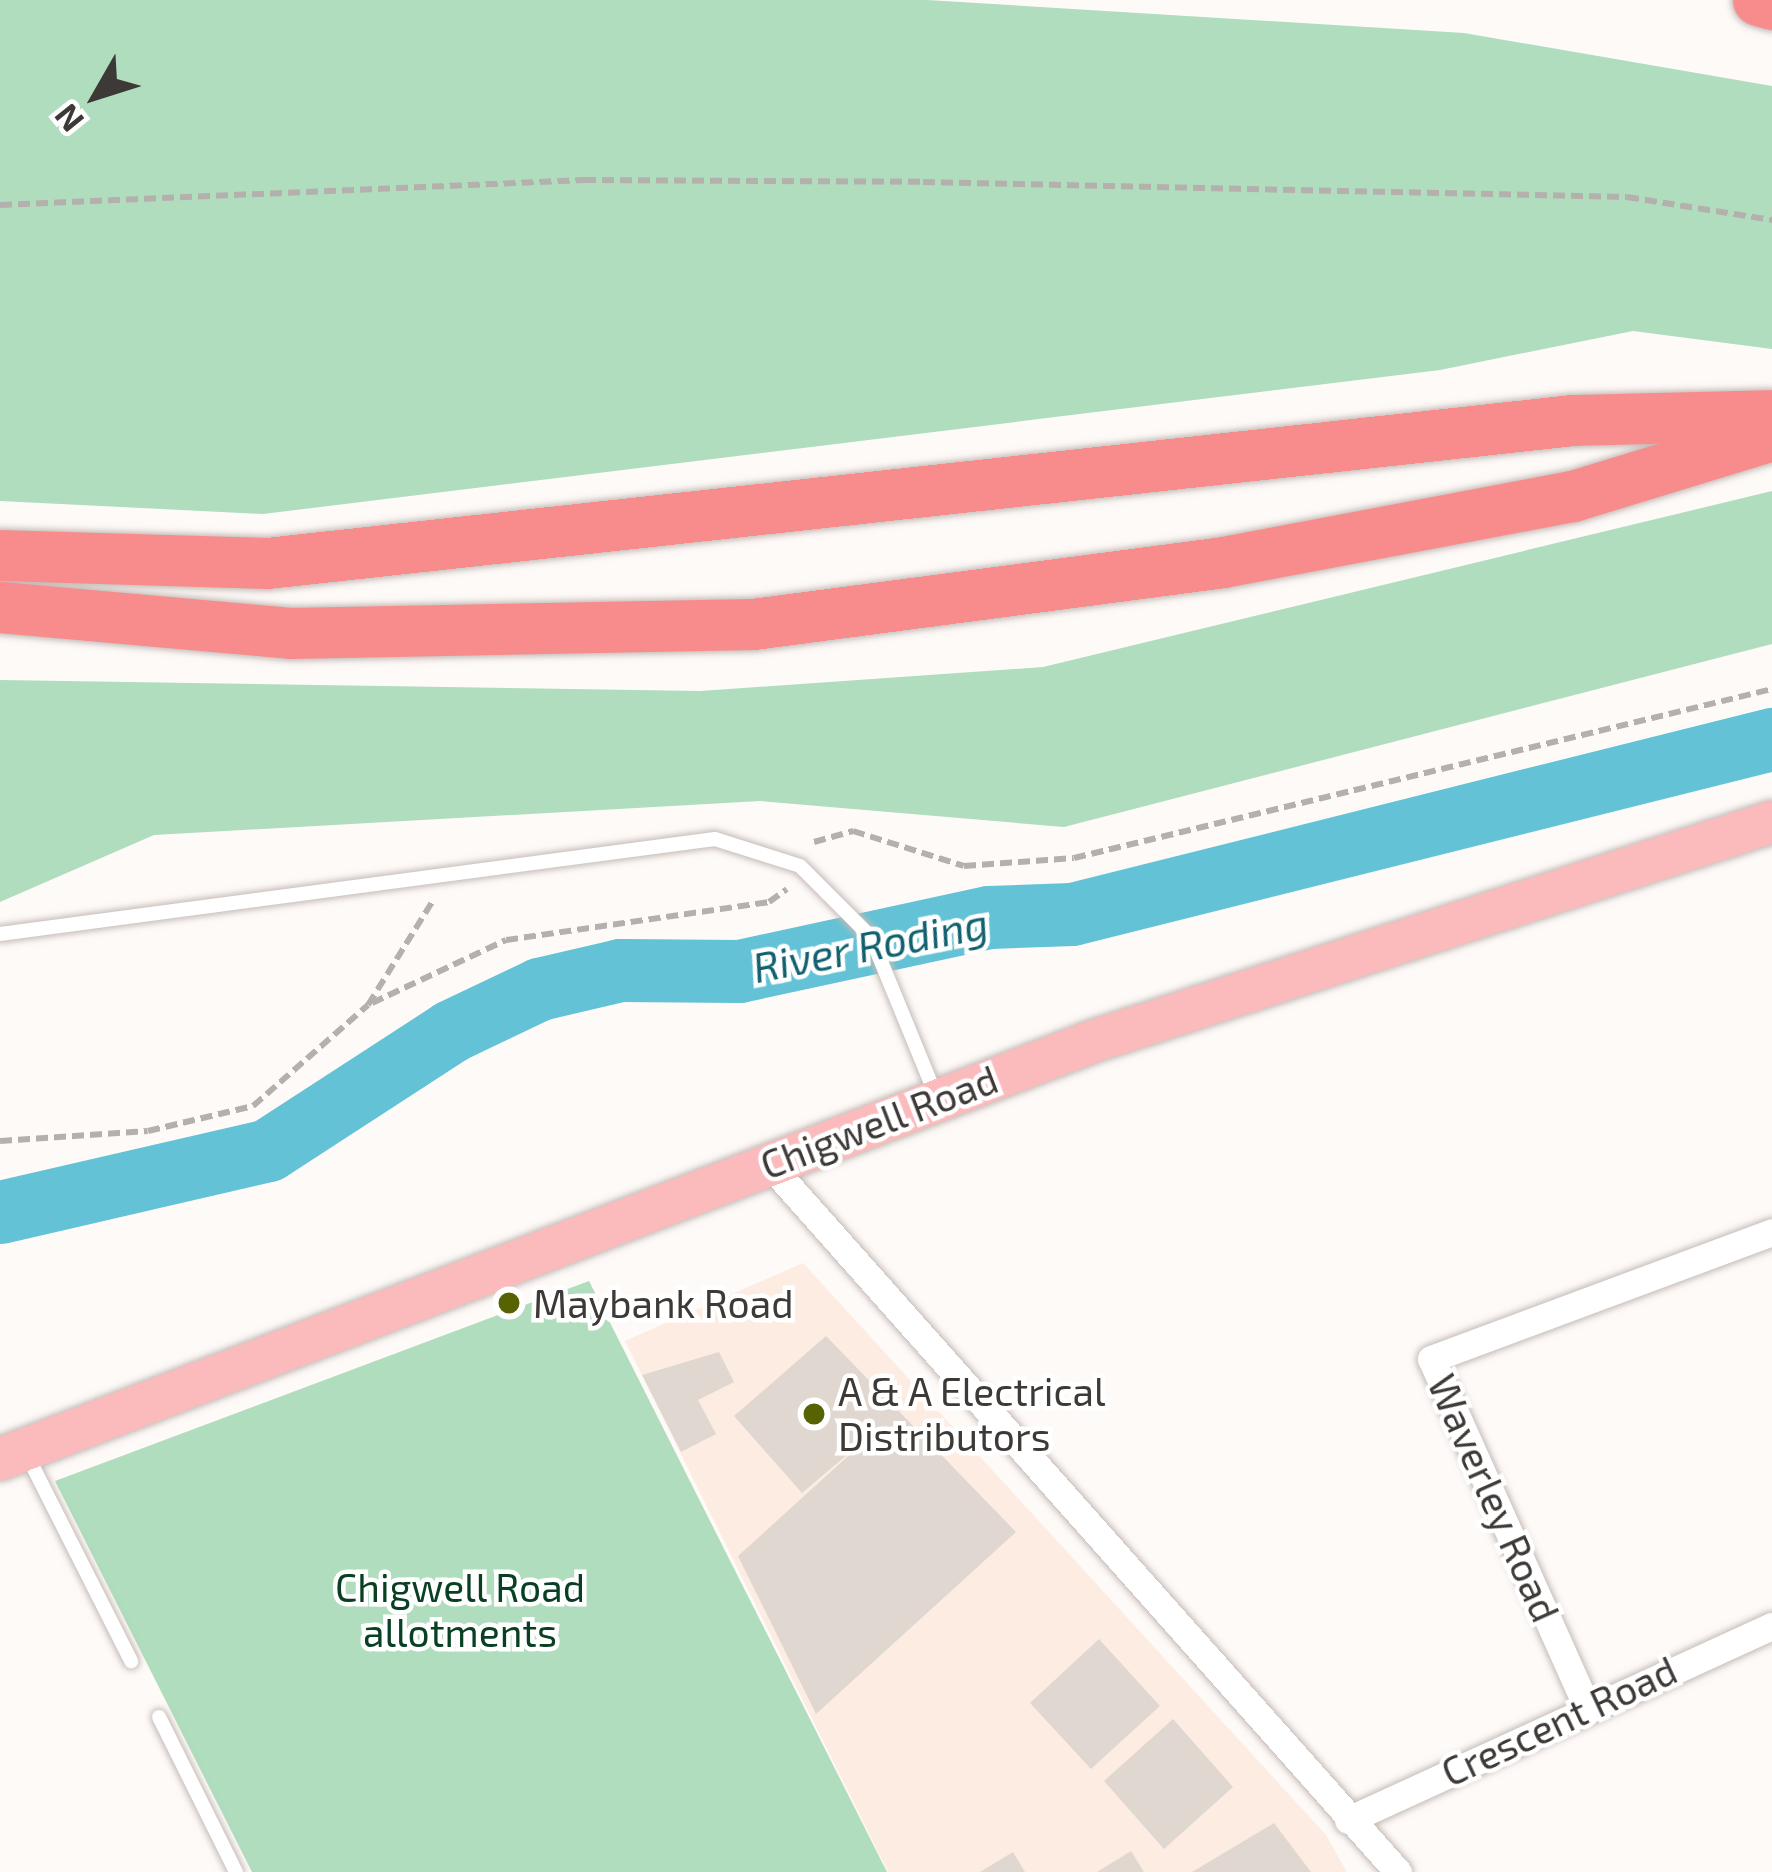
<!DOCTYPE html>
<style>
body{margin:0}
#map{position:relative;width:1772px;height:1872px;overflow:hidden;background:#fefaf8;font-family:"Exo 2",sans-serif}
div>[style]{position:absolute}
.built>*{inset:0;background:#fdece2}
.green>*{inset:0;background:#afddbe}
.river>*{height:63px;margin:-31.5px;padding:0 31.5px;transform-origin:31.5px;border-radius:31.5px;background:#63c2d5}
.building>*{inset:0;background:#e0d7d1}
.path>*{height:6px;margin-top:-3px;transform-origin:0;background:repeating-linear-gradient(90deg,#b4b0ae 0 12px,transparent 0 18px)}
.roads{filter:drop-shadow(0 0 3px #c5bcb7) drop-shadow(0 0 3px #c5bcb7)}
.lane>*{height:14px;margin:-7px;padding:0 7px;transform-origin:7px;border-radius:7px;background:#fff}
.street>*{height:27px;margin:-13.5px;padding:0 13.5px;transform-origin:13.5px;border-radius:13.5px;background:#fff}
.primary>*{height:42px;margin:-21px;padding:0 21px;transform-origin:21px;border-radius:21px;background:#fbbabb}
.highway>*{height:51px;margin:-25.5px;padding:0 25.5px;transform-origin:25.5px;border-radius:25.5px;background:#f88c8d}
.dots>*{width:33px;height:33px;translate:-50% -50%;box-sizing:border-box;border:6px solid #fff;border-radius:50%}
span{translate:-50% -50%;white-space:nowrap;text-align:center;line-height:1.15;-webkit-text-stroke:9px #fff;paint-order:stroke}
.street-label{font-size:39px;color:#3d3937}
.poi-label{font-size:39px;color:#3d3937}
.left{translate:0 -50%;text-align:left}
.park-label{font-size:39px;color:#094024}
.water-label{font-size:42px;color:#11616e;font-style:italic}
.north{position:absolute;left:36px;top:36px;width:120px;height:120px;-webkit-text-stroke:9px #fff;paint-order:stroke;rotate:231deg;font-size:33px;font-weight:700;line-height:48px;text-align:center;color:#3d3937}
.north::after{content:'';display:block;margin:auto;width:42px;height:54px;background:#3d3937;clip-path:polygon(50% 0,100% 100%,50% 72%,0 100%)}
</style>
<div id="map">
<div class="built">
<i style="clip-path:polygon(803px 1263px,1326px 1835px,1347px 1872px,888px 1872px,625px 1341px)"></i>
</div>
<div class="green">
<i style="clip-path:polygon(0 0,927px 0,1464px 33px,1772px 86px,1772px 349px,1633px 331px,1440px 370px,263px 514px,0 501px)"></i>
<i style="clip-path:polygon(1772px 491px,1772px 644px,1064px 827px,760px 801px,154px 835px,0 902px,0 680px,700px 691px,1043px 667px)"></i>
<i style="clip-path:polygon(589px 1281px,887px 1872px,252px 1872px,55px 1481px)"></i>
</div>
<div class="river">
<i style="left:0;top:1212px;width:275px;rotate:-13deg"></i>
<i style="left:268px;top:1150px;width:218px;rotate:-33deg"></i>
<i style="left:451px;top:1031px;width:98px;rotate:-25.5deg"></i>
<i style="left:539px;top:989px;width:83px;rotate:-13.2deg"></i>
<i style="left:620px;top:970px;width:119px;rotate:0.5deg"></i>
<i style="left:739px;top:971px;width:256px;rotate:-12.2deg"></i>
<i style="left:989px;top:917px;width:83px;rotate:-2.1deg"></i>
<i style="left:1072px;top:914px;width:722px;rotate:-14.04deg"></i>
</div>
<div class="building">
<i style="clip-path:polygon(826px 1336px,1016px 1532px,816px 1714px,738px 1556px,880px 1427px,802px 1493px,734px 1416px)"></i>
<i style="clip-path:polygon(719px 1352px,734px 1382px,698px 1400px,716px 1434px,681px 1452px,642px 1375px)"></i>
<i style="clip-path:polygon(1099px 1639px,1160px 1706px,1091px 1769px,1030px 1703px)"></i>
<i style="clip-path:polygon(1173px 1719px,1233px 1787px,1164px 1849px,1104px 1781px)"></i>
<i style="clip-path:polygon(1274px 1823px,1311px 1872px,1192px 1872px)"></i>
<i style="clip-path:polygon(1131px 1851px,1144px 1872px,1097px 1872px)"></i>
<i style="clip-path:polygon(1013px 1852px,1025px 1872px,980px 1872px)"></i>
</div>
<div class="path">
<i style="left:0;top:205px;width:585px;rotate:-2.45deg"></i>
<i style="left:584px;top:180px;width:339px;rotate:0.3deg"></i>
<i style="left:923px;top:182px;width:704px;rotate:1.22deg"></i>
<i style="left:1627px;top:197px;width:147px;rotate:9deg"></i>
<i style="left:814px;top:842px;width:41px;rotate:-15.8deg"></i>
<i style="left:853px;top:831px;width:116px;rotate:17.5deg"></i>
<i style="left:964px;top:866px;width:110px;rotate:-4.2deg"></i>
<i style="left:1074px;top:858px;width:718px;rotate:-13.61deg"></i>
<i style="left:372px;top:1003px;width:148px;rotate:-25.2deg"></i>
<i style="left:506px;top:940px;width:266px;rotate:-8.2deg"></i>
<i style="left:769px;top:902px;width:22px;rotate:-36deg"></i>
<i style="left:0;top:1141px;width:148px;rotate:-3.9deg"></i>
<i style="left:148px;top:1131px;width:108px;rotate:-13.4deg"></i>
<i style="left:253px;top:1106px;width:153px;rotate:-41.3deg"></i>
<i style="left:368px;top:1005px;width:121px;rotate:-58.1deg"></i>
</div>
<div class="roads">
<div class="lane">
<i style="left:0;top:934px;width:721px;rotate:-7.57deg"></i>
<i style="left:715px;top:839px;width:89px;rotate:17.6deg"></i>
<i style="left:800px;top:866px;width:100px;rotate:45deg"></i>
<i style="left:871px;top:937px;width:169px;rotate:67.7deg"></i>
<i style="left:28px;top:1457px;width:229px;rotate:63.2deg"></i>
<i style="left:159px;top:1717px;width:173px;rotate:63.6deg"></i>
</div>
<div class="street">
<i style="left:769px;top:1164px;width:947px;rotate:48.38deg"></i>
<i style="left:1586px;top:1705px;width:379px;rotate:-114.1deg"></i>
<i style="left:1431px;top:1359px;width:364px;rotate:-20.4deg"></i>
<i style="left:1348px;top:1820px;width:466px;rotate:-24.6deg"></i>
</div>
<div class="primary">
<i style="left:0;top:1459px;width:1171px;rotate:-20.91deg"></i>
<i style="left:1094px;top:1041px;width:712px;rotate:-17.9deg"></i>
</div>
<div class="highway">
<i style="left:1758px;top:0;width:15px;rotate:16deg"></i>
<i style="left:0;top:555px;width:267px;rotate:1.7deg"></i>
<i style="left:267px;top:563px;width:1313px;rotate:-6.25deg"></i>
<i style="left:1572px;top:420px;width:200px;rotate:-1.4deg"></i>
<i style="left:0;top:607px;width:291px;rotate:5.1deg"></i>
<i style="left:290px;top:633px;width:463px;rotate:-1.1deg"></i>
<i style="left:753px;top:624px;width:474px;rotate:-7.5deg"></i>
<i style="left:1223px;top:562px;width:356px;rotate:-10.7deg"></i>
<i style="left:1573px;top:496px;width:208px;rotate:-17deg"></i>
</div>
</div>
<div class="dots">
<i style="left:509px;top:1303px;background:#576202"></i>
<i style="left:814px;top:1414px;background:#576202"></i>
</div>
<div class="street-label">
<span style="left:879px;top:1122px;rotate:-21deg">Chigwell Road</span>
<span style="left:1494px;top:1498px;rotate:66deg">Waverley Road</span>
<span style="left:1559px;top:1721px;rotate:-25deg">Crescent Road</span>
</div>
<div class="poi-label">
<span class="left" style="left:533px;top:1303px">Maybank Road</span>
<span class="left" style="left:838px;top:1414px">A &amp; A Electrical<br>Distributors</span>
</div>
<div class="park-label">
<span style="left:460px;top:1610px">Chigwell Road<br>allotments</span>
</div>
<div class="water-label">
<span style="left:870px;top:944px;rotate:-11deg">River Roding</span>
</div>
<div class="north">N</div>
</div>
